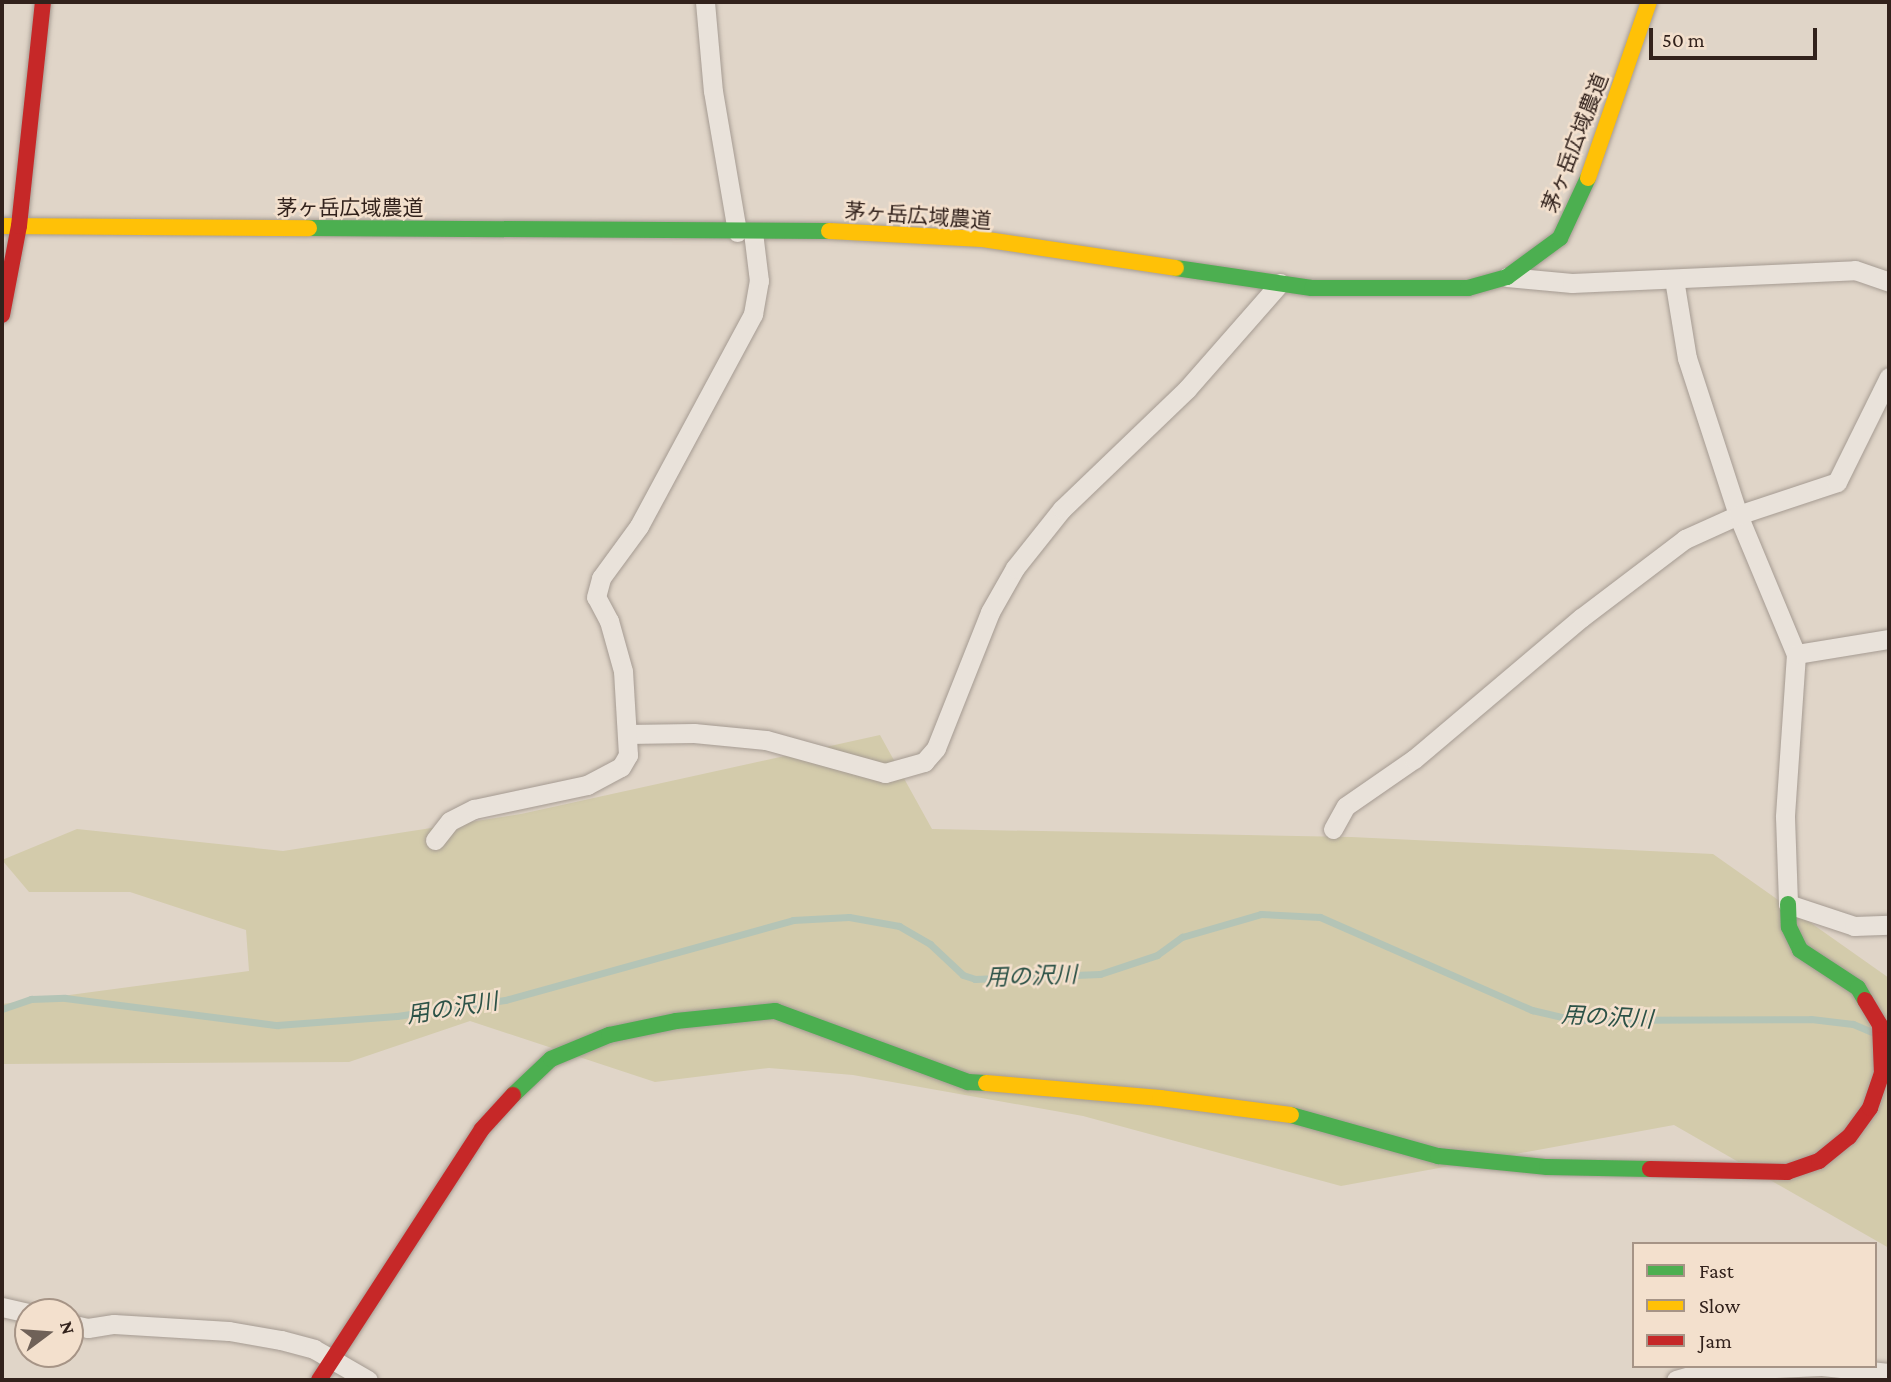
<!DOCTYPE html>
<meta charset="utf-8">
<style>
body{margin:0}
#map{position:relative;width:1891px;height:1382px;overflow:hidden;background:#e0d5c8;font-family:"Crimson Pro","Noto Sans JP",serif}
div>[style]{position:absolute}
.green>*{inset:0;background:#d3cbab}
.stream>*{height:7px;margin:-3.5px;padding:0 3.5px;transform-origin:3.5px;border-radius:3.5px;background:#b4c4b6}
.roads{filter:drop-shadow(0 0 2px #a59b92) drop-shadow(0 0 2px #a59b92)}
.street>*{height:19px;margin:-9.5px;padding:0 9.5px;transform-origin:9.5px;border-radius:9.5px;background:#e9e2da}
.fast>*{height:16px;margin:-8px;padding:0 8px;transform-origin:8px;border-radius:8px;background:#4caf50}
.slow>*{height:16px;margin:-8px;padding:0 8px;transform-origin:8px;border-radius:8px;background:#ffc107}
.jam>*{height:16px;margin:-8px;padding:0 8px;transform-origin:8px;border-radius:8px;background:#c62828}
span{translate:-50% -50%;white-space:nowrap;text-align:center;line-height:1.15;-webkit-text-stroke:5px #f3e0cd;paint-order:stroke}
.street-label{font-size:21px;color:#32221c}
.water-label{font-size:23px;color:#2c5247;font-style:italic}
.frame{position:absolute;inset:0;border:4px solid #32221c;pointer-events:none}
.legend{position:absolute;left:1632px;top:1242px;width:245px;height:126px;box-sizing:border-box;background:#f3e0cd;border:2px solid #a69486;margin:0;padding:9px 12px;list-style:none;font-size:21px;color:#32221c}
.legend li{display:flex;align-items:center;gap:14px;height:35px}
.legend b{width:35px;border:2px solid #a69486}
.north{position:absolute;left:14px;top:1298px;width:70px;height:70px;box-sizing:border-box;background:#f3e0cd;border:2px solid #a69486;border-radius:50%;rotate:74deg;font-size:19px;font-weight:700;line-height:28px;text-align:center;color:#32221c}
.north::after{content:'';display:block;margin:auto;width:24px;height:32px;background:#6f6158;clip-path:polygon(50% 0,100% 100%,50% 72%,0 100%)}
.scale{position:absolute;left:1649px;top:28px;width:168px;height:32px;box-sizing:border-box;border:4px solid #32221c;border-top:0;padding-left:9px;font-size:21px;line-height:24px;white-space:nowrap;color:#32221c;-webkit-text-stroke:5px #f3e0cd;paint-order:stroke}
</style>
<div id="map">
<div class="green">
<i style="clip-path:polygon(880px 735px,932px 829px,1351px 837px,1713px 854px,1889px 978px,1889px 1248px,1674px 1125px,1341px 1186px,1083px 1116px,853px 1075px,769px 1068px,655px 1082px,470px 1021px,349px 1062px,2px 1064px,2px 1004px,249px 971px,246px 930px,130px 892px,29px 892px,2px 860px,77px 829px,283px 851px,521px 814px)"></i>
</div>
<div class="stream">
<i style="left:2px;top:1009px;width:31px;rotate:-19deg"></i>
<i style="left:31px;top:999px;width:34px;rotate:-2deg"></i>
<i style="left:65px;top:998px;width:214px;rotate:7.3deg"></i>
<i style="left:277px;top:1025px;width:120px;rotate:-4.3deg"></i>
<i style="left:397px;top:1016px;width:109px;rotate:-8.4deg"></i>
<i style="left:505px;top:1000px;width:299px;rotate:-15.5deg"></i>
<i style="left:793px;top:920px;width:56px;rotate:-3.1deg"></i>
<i style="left:849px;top:917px;width:51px;rotate:10.2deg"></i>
<i style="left:899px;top:926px;width:36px;rotate:30deg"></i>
<i style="left:930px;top:944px;width:45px;rotate:43.2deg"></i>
<i style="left:963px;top:975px;width:13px;rotate:18deg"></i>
<i style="left:975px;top:979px;width:125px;rotate:-2.3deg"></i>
<i style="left:1100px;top:974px;width:60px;rotate:-18.4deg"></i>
<i style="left:1157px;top:955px;width:31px;rotate:-36deg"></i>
<i style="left:1182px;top:937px;width:82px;rotate:-16.2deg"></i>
<i style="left:1261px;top:914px;width:59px;rotate:2.9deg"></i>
<i style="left:1320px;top:917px;width:232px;rotate:23.7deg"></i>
<i style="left:1532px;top:1010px;width:43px;rotate:13.4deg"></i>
<i style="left:1574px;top:1020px;width:237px;rotate:-0.2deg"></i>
<i style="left:1811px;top:1019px;width:42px;rotate:6.8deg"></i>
<i style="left:1853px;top:1024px;width:25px;rotate:23deg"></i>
</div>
<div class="roads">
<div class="street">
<i style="left:705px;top:2px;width:89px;rotate:84.9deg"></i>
<i style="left:713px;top:91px;width:143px;rotate:80.3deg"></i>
<i style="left:1507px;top:277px;width:65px;rotate:5.3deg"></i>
<i style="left:1572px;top:283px;width:283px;rotate:-2.6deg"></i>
<i style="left:1855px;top:270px;width:36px;rotate:19deg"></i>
<i style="left:1674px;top:279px;width:80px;rotate:80.7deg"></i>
<i style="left:1687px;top:358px;width:165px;rotate:72deg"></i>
<i style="left:1738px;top:515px;width:151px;rotate:67.4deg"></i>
<i style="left:1796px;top:654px;width:163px;rotate:93.9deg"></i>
<i style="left:1785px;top:817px;width:87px;rotate:88deg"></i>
<i style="left:1788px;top:904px;width:70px;rotate:18.4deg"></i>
<i style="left:1854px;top:926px;width:35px;rotate:-2deg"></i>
<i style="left:1796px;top:654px;width:94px;rotate:-9.2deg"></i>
<i style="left:627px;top:734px;width:67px;rotate:-0.9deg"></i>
<i style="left:694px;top:733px;width:72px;rotate:5.6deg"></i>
<i style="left:766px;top:740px;width:123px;rotate:15.5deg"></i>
<i style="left:885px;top:773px;width:41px;rotate:-15.8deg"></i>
<i style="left:924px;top:762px;width:18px;rotate:-49deg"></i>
<i style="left:936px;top:748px;width:146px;rotate:-68.3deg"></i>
<i style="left:990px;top:612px;width:51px;rotate:-60.4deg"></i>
<i style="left:1015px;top:568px;width:75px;rotate:-51.5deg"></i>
<i style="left:1062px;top:509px;width:173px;rotate:-43.8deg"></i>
<i style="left:1187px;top:389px;width:141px;rotate:-48.7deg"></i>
<i style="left:1333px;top:829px;width:26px;rotate:-61deg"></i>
<i style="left:1346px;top:806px;width:83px;rotate:-34.7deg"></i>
<i style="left:1414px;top:759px;width:219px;rotate:-40.2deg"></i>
<i style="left:1581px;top:618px;width:131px;rotate:-37.2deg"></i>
<i style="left:1685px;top:539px;width:58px;rotate:-24.4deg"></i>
<i style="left:1738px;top:515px;width:104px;rotate:-18.4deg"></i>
<i style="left:1837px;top:482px;width:117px;rotate:-63.7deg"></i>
<i style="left:435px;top:840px;width:24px;rotate:-52deg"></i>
<i style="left:450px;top:821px;width:27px;rotate:-27deg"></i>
<i style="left:474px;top:809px;width:116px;rotate:-12deg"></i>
<i style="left:587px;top:785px;width:38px;rotate:-28deg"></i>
<i style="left:621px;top:767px;width:14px;rotate:-60deg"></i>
<i style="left:628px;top:755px;width:84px;rotate:-93.4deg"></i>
<i style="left:623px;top:671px;width:52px;rotate:-105.6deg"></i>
<i style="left:609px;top:621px;width:27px;rotate:-118deg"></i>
<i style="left:596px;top:597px;width:20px;rotate:-75deg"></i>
<i style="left:601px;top:578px;width:64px;rotate:-53.8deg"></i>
<i style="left:639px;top:526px;width:241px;rotate:-61.7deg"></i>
<i style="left:753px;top:314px;width:34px;rotate:-80deg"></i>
<i style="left:759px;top:281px;width:49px;rotate:-97deg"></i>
<i style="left:2px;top:1307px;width:27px;rotate:13deg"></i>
<i style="left:70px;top:1324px;width:18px;rotate:13deg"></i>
<i style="left:88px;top:1328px;width:26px;rotate:-9deg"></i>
<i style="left:114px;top:1324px;width:115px;rotate:3.5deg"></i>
<i style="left:229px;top:1331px;width:53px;rotate:9.8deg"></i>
<i style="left:281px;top:1340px;width:34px;rotate:15deg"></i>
<i style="left:314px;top:1349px;width:62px;rotate:29.9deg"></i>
<i style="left:1822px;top:1366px;width:67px;rotate:6deg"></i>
<i style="left:1676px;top:1380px;width:32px;rotate:-16deg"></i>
<i style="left:1707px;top:1371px;width:114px;rotate:-2.5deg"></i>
</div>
<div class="fast">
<i style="left:309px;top:228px;width:520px;rotate:0.33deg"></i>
<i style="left:1176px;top:268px;width:137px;rotate:8.4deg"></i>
<i style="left:1312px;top:288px;width:156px"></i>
<i style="left:1468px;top:288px;width:41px;rotate:-15.8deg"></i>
<i style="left:1507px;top:277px;width:66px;rotate:-36.3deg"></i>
<i style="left:1560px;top:238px;width:66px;rotate:-65deg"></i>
<i style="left:1788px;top:904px;width:23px;rotate:88deg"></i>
<i style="left:1789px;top:927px;width:25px;rotate:64deg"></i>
<i style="left:1800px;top:950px;width:69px;rotate:33.2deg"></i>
<i style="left:1858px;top:988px;width:14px;rotate:60deg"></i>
<i style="left:513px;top:1095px;width:52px;rotate:-43.5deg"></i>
<i style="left:551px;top:1059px;width:63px;rotate:-22.5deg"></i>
<i style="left:609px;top:1035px;width:68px;rotate:-11.8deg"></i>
<i style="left:676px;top:1021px;width:100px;rotate:-5.8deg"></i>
<i style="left:775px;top:1011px;width:206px;rotate:20.2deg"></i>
<i style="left:968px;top:1082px;width:18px;rotate:3deg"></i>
<i style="left:1291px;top:1115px;width:153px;rotate:15.6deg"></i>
<i style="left:1438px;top:1156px;width:110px;rotate:5.8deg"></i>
<i style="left:1547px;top:1167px;width:103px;rotate:1.1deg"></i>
</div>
<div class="slow">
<i style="left:1588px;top:178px;width:186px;rotate:-70.9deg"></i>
<i style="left:2px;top:226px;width:307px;rotate:0.4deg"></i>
<i style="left:829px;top:231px;width:153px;rotate:3deg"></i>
<i style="left:982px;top:239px;width:196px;rotate:8.5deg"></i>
<i style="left:986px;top:1083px;width:175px;rotate:4.9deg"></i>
<i style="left:1160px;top:1098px;width:132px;rotate:7.4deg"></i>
</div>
<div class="jam">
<i style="left:2px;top:315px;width:91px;rotate:-79.2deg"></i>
<i style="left:19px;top:226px;width:225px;rotate:-83.9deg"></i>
<i style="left:1650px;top:1169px;width:137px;rotate:1.3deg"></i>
<i style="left:1787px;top:1172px;width:34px;rotate:-19deg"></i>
<i style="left:1819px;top:1161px;width:38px;rotate:-39deg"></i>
<i style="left:1849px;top:1137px;width:36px;rotate:-54deg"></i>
<i style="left:1870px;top:1108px;width:36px;rotate:-71deg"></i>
<i style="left:1882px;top:1074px;width:49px;rotate:-92.3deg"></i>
<i style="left:1880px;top:1025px;width:29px;rotate:-121deg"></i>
<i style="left:319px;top:1380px;width:299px;rotate:-57deg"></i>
<i style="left:482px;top:1129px;width:46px;rotate:-47.6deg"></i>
</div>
</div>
<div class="street-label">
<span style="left:1575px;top:143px;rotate:-69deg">茅ヶ岳広域農道</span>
<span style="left:350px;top:208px">茅ヶ岳広域農道</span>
<span style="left:918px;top:216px;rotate:4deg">茅ヶ岳広域農道</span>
</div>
<div class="water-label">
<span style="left:1031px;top:976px;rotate:-2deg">用の沢川</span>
<span style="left:452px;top:1008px;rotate:-9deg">用の沢川</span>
<span style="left:1607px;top:1017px;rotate:3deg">用の沢川</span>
</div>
<div class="frame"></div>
<ul class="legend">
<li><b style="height:9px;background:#4caf50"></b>Fast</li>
<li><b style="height:9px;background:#ffc107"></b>Slow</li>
<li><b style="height:9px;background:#c62828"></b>Jam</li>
</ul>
<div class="north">N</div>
<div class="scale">50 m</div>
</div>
